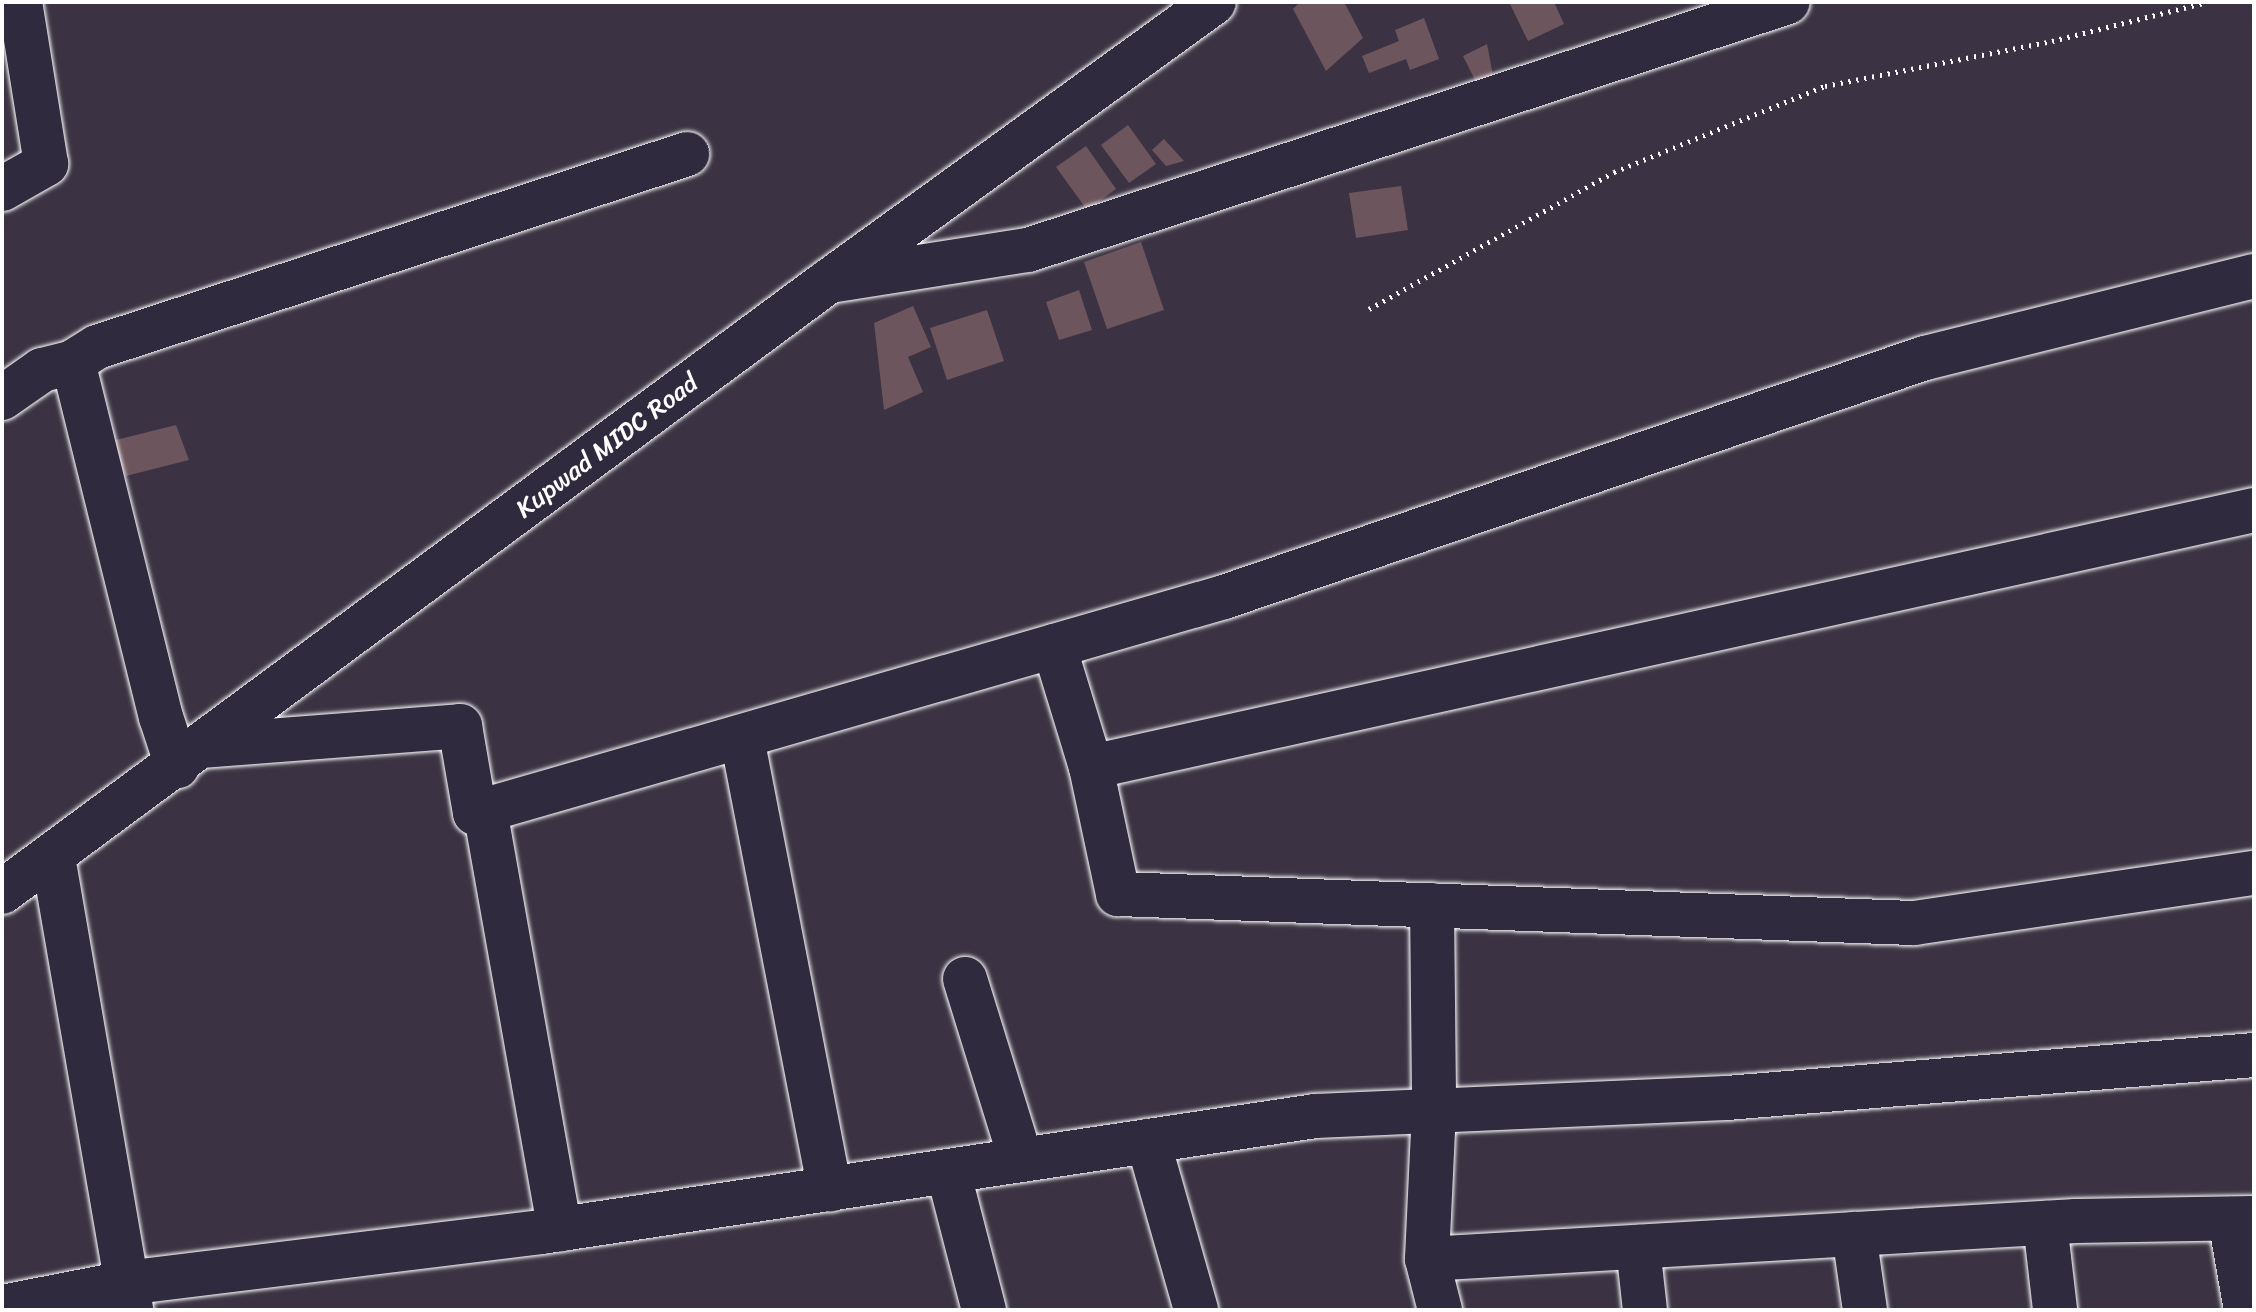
<!DOCTYPE html>
<style>
body{margin:0}
#map{position:relative;width:2256px;height:1312px;overflow:hidden;background:#3b3343;font-family:Sriracha,sans-serif}
div>[style]{position:absolute}
.building>*{inset:0;background:#6c555d}
.path>*{height:5px;margin-top:-2.5px;transform-origin:0;background:repeating-linear-gradient(90deg,#fff 0 2px,transparent 0 8px)}
.roads{filter:drop-shadow(0 0 2px #fff) drop-shadow(0 0 2px #fff)}
.street>*{height:44px;margin:-22px;padding:0 22px;transform-origin:22px;border-radius:22px;background:#2f2a3d}
.primary>*{height:44px;margin:-22px;padding:0 22px;transform-origin:22px;border-radius:22px;background:#2f2a3d}
span{translate:-50% -50%;white-space:nowrap;text-align:center;line-height:1.15;-webkit-text-stroke:8px #2f2a3d;paint-order:stroke}
.street-label{font-size:26px;color:#fff}
.frame{position:absolute;inset:0;border:4px solid #fff;pointer-events:none}
</style>
<div id="map">
<div class="building">
<i style="clip-path:polygon(1300px 2px,1344px 2px,1363px 38px,1326px 71px,1293px 9px)"></i>
<i style="clip-path:polygon(1509px 2px,1554px 2px,1564px 24px,1528px 41px)"></i>
<i style="clip-path:polygon(1424px 18px,1439px 59px,1410px 70px,1406px 59px,1369px 73px,1362px 56px,1399px 41px,1395px 30px)"></i>
<i style="clip-path:polygon(1487px 44px,1493px 75px,1477px 84px,1463px 56px)"></i>
<i style="clip-path:polygon(1128px 125px,1156px 164px,1129px 183px,1101px 145px)"></i>
<i style="clip-path:polygon(1164px 139px,1184px 161px,1166px 166px,1152px 150px)"></i>
<i style="clip-path:polygon(1086px 146px,1116px 189px,1087px 210px,1056px 167px)"></i>
<i style="clip-path:polygon(1401px 186px,1408px 230px,1356px 238px,1349px 193px)"></i>
<i style="clip-path:polygon(1141px 242px,1164px 310px,1107px 329px,1084px 262px)"></i>
<i style="clip-path:polygon(1079px 290px,1092px 330px,1059px 340px,1046px 302px)"></i>
<i style="clip-path:polygon(913px 306px,931px 347px,908px 357px,923px 392px,884px 410px,874px 323px)"></i>
<i style="clip-path:polygon(987px 310px,1004px 361px,947px 380px,930px 328px)"></i>
<i style="clip-path:polygon(176px 425px,189px 460px,126px 476px,112px 441px)"></i>
</div>
<div class="path">
<i style="left:1369px;top:309px;width:281px;rotate:-29.2deg"></i>
<i style="left:1614px;top:172px;width:228px;rotate:-22.2deg"></i>
<i style="left:1825px;top:86px;width:231px;rotate:-11.2deg"></i>
<i style="left:2052px;top:41px;width:160px;rotate:-14.1deg"></i>
</div>
<div class="roads">
<div class="street">
<i style="left:2px;top:189px;width:51px;rotate:-29.6deg"></i>
<i style="left:46px;top:164px;width:164px;rotate:-99.1deg"></i>
<i style="left:829px;top:281px;width:201px;rotate:-8.9deg"></i>
<i style="left:1028px;top:250px;width:799px;rotate:-18.07deg"></i>
<i style="left:73px;top:362px;width:366px;rotate:76.1deg"></i>
<i style="left:161px;top:717px;width:52px;rotate:71.9deg"></i>
<i style="left:2px;top:398px;width:49px;rotate:-35deg"></i>
<i style="left:42px;top:370px;width:32px;rotate:-14deg"></i>
<i style="left:73px;top:362px;width:28px;rotate:-32deg"></i>
<i style="left:97px;top:347px;width:621px;rotate:-18.11deg"></i>
<i style="left:1054px;top:646px;width:127px;rotate:73deg"></i>
<i style="left:1091px;top:767px;width:1191px;rotate:-12.46deg"></i>
<i style="left:742px;top:738px;width:460px;rotate:79deg"></i>
<i style="left:203px;top:746px;width:258px;rotate:-4.4deg"></i>
<i style="left:460px;top:726px;width:88px;rotate:80.2deg"></i>
<i style="left:475px;top:813px;width:780px;rotate:-16.09deg"></i>
<i style="left:1224px;top:597px;width:741px;rotate:-18.83deg"></i>
<i style="left:1925px;top:358px;width:339px;rotate:-14deg"></i>
<i style="left:1091px;top:767px;width:130px;rotate:78deg"></i>
<i style="left:1118px;top:894px;width:797px;rotate:2.09deg"></i>
<i style="left:1914px;top:923px;width:344px;rotate:-8.4deg"></i>
<i style="left:485px;top:810px;width:426px;rotate:79.9deg"></i>
<i style="left:53px;top:857px;width:460px;rotate:80.2deg"></i>
<i style="left:1432px;top:905px;width:205px;rotate:89.4deg"></i>
<i style="left:1434px;top:1110px;width:149px;rotate:92.7deg"></i>
<i style="left:1427px;top:1259px;width:650px;rotate:-3.35deg"></i>
<i style="left:2076px;top:1221px;width:178px;rotate:-1deg"></i>
<i style="left:965px;top:979px;width:189px;rotate:72.8deg"></i>
<i style="left:1148px;top:1141px;width:176px;rotate:74.1deg"></i>
<i style="left:948px;top:1171px;width:144px;rotate:75.5deg"></i>
<i style="left:2230px;top:1219px;width:92px;rotate:80deg"></i>
<i style="left:2045px;top:1223px;width:88px;rotate:83.4deg"></i>
<i style="left:1854px;top:1234px;width:77px;rotate:81.8deg"></i>
<i style="left:1638px;top:1247px;width:63px;rotate:83.7deg"></i>
<i style="left:1427px;top:1259px;width:53px;rotate:75.7deg"></i>
<i style="left:2px;top:1307px;width:126px;rotate:-11deg"></i>
<i style="left:126px;top:1283px;width:418px;rotate:-7deg"></i>
<i style="left:541px;top:1232px;width:783px;rotate:-8.52deg"></i>
<i style="left:1315px;top:1116px;width:412px;rotate:-2.5deg"></i>
<i style="left:1727px;top:1098px;width:529px;rotate:-4.66deg"></i>
</div>
<div class="primary">
<i style="left:2px;top:892px;width:1028px;rotate:-36.46deg"></i>
<i style="left:829px;top:281px;width:475px;rotate:-35.9deg"></i>
</div>
</div>
<div class="street-label">
<span style="left:607px;top:446px;rotate:-37deg">Kupwad MIDC Road</span>
</div>
<div class="frame"></div>
</div>
